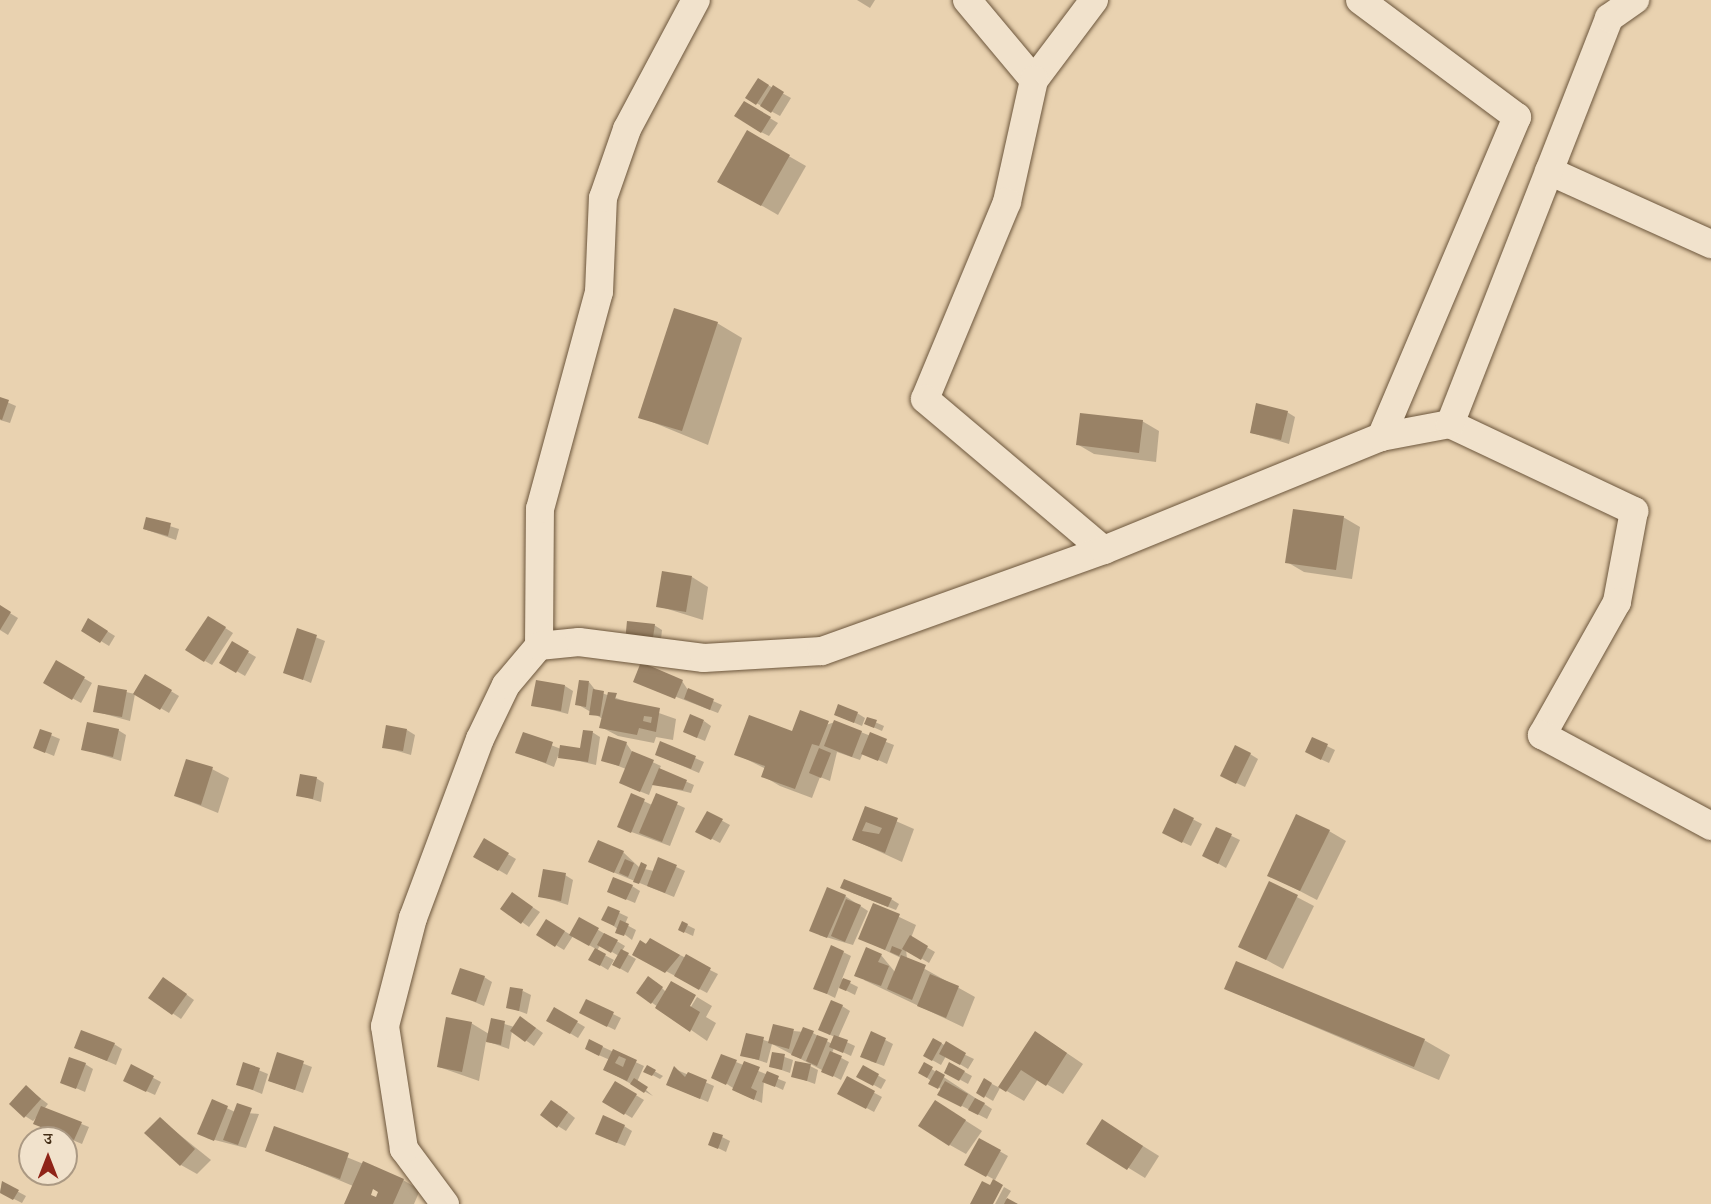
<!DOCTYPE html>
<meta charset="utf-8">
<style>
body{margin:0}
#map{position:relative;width:1711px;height:1204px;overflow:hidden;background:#e9d2b0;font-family:"IM FELL English","Noto Serif Devanagari",serif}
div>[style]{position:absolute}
.shadow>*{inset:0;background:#0003}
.building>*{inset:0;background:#998266}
.roads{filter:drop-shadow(0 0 2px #6c563c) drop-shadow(0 0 2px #6c563c)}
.street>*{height:28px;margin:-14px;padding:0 14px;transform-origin:14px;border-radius:14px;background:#f1e2cc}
span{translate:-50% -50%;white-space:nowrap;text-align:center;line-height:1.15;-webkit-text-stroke:6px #f1e2cc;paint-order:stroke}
.north{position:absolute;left:18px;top:1126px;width:60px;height:60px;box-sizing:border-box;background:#f1e2cc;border:2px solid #ab9983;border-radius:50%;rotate:0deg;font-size:16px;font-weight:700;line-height:24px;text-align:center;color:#422c15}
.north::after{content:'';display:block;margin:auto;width:21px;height:27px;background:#8f2418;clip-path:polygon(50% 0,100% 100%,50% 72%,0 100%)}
</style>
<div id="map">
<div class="shadow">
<i style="clip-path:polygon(857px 0,875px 0,870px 8px)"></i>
<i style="clip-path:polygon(759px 80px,791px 98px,780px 116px,747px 98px)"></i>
<i style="clip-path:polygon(745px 103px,778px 123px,769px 136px,761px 132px)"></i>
<i style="clip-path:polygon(747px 132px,806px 166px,778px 215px,719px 181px)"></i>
<i style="clip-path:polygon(717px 323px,742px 338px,708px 445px,640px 417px)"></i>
<i style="clip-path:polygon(0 399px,16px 406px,10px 423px,0 420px)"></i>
<i style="clip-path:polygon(1287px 412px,1295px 417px,1289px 444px,1252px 433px)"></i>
<i style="clip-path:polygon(1142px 421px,1159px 431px,1156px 462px,1094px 454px,1077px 444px)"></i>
<i style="clip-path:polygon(1343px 517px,1360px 527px,1352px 579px,1304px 572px,1287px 562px)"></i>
<i style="clip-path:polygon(147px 519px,179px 529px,176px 540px,144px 529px)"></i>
<i style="clip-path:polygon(692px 577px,708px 587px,703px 620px,658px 606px)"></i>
<i style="clip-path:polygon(0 607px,18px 618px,8px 635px,0 630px)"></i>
<i style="clip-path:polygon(89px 620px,115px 636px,109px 646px,83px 630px)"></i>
<i style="clip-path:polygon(216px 622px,233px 633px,212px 665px,205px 661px)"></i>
<i style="clip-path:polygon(654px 625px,662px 630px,660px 648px,635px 646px)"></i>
<i style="clip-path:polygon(298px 630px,325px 641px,311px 683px,285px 672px)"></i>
<i style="clip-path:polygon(232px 643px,256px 657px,245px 676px,221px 662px)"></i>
<i style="clip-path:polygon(56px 662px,92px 683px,81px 703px,45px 683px)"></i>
<i style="clip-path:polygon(146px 676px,179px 696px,169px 713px,135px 693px)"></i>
<i style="clip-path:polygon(635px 681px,682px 681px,688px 690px,722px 705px,718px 713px)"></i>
<i style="clip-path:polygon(589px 682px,596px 691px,676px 719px,673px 740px,656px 737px,654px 743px,618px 736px,601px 727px,603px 719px,577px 704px)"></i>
<i style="clip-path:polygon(99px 686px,135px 694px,130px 721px,94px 711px)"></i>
<i style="clip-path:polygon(565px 686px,573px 691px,568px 714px,533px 705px)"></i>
<i style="clip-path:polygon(857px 713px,865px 718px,862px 726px,836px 715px)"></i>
<i style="clip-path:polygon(868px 719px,884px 726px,882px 731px,866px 724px)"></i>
<i style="clip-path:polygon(704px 721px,711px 726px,705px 741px,693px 736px)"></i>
<i style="clip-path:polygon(835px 722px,894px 745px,887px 764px,863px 753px,860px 760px,837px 752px,830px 781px,820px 777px,812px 798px,780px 786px,763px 776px,766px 769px,736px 754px)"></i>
<i style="clip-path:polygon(118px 730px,126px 735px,121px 761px,82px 749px)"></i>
<i style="clip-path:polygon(407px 730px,415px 735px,411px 755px,384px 747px)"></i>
<i style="clip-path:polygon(41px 731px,60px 739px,54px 756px,35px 748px)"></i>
<i style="clip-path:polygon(592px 732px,600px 737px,596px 765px,558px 756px,554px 767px,517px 752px,523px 734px,561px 749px,582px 750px)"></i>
<i style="clip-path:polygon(1313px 739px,1335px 750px,1329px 763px,1314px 756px)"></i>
<i style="clip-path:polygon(626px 743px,633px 753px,661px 766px,659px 770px,694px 785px,691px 793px,653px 784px,649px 795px,629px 787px,626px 769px,603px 760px)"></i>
<i style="clip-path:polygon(661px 743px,704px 762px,699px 773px,664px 758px)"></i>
<i style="clip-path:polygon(1250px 754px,1258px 759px,1245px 787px,1230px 780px)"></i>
<i style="clip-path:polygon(212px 769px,229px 778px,218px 813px,176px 796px)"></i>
<i style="clip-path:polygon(316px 778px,324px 783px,321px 802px,298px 795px)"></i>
<i style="clip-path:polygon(631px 795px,652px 805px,657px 795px,685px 808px,670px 846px,626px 830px)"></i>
<i style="clip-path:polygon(866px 808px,914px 829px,902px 862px,854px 840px)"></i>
<i style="clip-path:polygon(1175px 810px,1202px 824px,1191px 846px,1172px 837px)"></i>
<i style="clip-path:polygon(708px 813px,730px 825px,720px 843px,697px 831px)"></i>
<i style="clip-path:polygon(1217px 829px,1240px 840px,1226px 868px,1212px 860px)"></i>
<i style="clip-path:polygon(1329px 831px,1346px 841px,1317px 900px,1269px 875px)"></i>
<i style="clip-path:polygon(484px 840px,516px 859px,507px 875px,475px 856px)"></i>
<i style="clip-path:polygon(623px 852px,640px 868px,654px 871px,659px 859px,685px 871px,674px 897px,598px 866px)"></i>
<i style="clip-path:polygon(565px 875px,573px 880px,568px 905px,540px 896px)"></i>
<i style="clip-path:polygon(1270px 883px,1314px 906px,1283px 969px,1240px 946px)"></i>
<i style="clip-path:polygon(632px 886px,640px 891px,635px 903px,609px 892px)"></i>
<i style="clip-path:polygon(850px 892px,891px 899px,899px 904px,896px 910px)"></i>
<i style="clip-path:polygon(845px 896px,868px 911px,853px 945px,819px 935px)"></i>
<i style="clip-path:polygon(520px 899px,540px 912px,529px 927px,522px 922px)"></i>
<i style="clip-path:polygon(874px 905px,916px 925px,911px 938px,935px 952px,929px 963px,906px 949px,907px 959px,975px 997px,963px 1027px,864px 980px,881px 955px,895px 972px,901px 958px,860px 938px)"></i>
<i style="clip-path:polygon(609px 908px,628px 917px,625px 924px,636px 930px,632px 940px,611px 924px)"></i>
<i style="clip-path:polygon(580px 919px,625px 946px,622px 951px,636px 959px,628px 973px,614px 965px,619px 956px,600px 945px,597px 951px,614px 960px,608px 970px,590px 959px,596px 949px,573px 936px,564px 950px,539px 935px,547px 921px,571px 935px)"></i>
<i style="clip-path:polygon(687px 925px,695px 929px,693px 936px,680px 930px)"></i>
<i style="clip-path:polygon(650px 940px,718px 974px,707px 993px,634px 954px)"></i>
<i style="clip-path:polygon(843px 952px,851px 956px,842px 979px,858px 987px,855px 995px,839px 987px,835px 998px,815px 988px)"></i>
<i style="clip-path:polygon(484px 977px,492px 982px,484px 1006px,453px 993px)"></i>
<i style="clip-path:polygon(656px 982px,687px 1013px,697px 997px,712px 1006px,706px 1017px,716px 1023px,707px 1041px,638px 993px)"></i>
<i style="clip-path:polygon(172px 984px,194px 1000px,181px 1019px,150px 998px)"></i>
<i style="clip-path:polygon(1226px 989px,1424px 1040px,1450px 1055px,1439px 1080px)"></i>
<i style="clip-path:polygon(523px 991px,531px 995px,527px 1014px,508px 1007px)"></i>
<i style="clip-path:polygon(842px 1006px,850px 1011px,838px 1038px,855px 1046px,851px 1056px,834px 1048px,832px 1053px,849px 1062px,841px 1080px,772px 1044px,767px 1063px,742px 1055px,747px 1035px,770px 1042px,794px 1031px,813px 1033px,832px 1044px,835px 1037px,828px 1034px)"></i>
<i style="clip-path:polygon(555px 1009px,585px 1027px,578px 1038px,548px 1020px)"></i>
<i style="clip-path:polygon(613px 1014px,621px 1018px,615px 1030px,589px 1017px)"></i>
<i style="clip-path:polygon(492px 1020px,514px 1027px,529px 1023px,543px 1033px,534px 1046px,512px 1031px,509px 1049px,486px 1041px,479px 1081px,439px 1067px,471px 1023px,489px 1034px)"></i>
<i style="clip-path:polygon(872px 1033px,893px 1044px,884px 1066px,870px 1061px)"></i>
<i style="clip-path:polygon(934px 1040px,974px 1059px,968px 1069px,946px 1056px,941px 1065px,925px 1056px)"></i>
<i style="clip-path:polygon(590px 1041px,644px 1066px,637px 1082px,653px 1096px,613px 1074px,610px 1060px,594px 1053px)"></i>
<i style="clip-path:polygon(1052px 1043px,1083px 1064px,1063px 1094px,1038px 1079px,1024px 1101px,1000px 1087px)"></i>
<i style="clip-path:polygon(114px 1044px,122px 1049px,116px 1065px,83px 1051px)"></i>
<i style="clip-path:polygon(773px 1053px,793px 1060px,790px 1073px,770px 1066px)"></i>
<i style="clip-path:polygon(278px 1054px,312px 1067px,303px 1093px,270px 1081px)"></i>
<i style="clip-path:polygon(736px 1062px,786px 1082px,783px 1090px,764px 1081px,762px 1103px,742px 1094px,721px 1080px)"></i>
<i style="clip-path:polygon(85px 1064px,93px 1069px,85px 1092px,62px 1082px)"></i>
<i style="clip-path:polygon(244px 1064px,268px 1074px,262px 1094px,238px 1084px)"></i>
<i style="clip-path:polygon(924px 1064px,992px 1109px,987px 1119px,939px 1094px,942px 1090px,920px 1072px)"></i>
<i style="clip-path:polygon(950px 1064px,972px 1076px,968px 1084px,946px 1072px)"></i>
<i style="clip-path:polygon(131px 1066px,161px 1082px,155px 1095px,133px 1085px)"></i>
<i style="clip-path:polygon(810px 1066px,818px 1070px,815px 1084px,793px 1076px)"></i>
<i style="clip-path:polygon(647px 1067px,663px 1076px,660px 1079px,645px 1071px)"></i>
<i style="clip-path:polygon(863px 1067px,886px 1080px,881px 1089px,858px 1076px)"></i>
<i style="clip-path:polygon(675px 1069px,714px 1086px,708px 1102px,668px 1085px)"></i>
<i style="clip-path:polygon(847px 1078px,882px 1097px,874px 1112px,839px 1093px)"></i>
<i style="clip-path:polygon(984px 1080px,1000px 1088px,993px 1101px,978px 1092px)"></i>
<i style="clip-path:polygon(616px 1083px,644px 1100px,632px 1118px,604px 1101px)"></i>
<i style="clip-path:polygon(26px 1087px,48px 1104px,44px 1109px,89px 1127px,82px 1144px,35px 1124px,38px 1116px,33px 1121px,25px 1116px)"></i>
<i style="clip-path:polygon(212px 1101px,235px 1112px,259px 1114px,246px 1148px,207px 1138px)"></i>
<i style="clip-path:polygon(560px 1106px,575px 1118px,566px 1131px,558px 1126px)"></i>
<i style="clip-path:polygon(952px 1112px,982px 1131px,966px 1154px,950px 1145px)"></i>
<i style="clip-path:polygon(160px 1119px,211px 1160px,197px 1174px,181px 1165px)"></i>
<i style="clip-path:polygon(624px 1126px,632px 1131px,625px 1146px,605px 1138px)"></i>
<i style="clip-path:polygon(evenodd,275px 1128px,403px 1180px,420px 1190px,414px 1204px,345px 1204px,353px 1186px,267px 1150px,275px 1128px,372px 1187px,380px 1191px,377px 1199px,369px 1195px,372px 1187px)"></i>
<i style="clip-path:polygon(1119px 1131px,1159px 1156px,1145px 1178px,1088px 1143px)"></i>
<i style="clip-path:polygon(722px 1137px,730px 1141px,726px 1152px,710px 1144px)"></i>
<i style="clip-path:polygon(980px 1140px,1008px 1156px,995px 1180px,966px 1164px)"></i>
<i style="clip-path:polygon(2px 1183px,26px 1196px,22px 1203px,0 1192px)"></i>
<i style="clip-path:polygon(1004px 1187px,1011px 1191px,1006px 1199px,1015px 1204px,995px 1204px)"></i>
</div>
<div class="building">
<i style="clip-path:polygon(758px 78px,769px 85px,756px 105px,745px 98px)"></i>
<i style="clip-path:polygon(773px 85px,784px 92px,771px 113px,760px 106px)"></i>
<i style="clip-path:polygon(744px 101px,771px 117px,761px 133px,734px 116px)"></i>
<i style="clip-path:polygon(747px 130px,790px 155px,761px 206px,717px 182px)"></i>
<i style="clip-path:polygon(674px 308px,718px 322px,682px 431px,638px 418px)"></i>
<i style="clip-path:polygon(0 397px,9px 400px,2px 420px,0 419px)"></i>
<i style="clip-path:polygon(1256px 403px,1288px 411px,1281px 440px,1250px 433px)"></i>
<i style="clip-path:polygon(1080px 413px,1143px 420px,1139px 453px,1076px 445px)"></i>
<i style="clip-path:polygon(1293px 509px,1344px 516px,1336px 570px,1285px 563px)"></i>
<i style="clip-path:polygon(146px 517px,171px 523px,168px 536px,143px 529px)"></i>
<i style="clip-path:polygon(662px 571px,692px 576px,686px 612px,656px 607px)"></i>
<i style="clip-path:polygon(0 605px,11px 612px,0 630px)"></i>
<i style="clip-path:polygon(208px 616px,226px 627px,204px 662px,185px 650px)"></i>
<i style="clip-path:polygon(88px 618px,108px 631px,100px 643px,81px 631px)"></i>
<i style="clip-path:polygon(627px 621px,655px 624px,652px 644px,625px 642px)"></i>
<i style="clip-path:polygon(297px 628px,317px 635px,303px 680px,283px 673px)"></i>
<i style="clip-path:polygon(232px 641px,249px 651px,236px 673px,219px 663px)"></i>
<i style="clip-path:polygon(56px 660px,85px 677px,72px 700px,43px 683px)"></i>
<i style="clip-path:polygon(641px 662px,683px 680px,675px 699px,633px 682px)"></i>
<i style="clip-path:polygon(145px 674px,172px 690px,160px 710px,133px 694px)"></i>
<i style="clip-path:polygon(536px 680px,565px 685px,561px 711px,531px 706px)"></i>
<i style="clip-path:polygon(579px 680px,589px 681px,586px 707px,575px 705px)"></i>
<i style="clip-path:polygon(98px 685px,127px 690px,122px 717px,93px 712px)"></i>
<i style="clip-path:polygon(688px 688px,714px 699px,710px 710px,684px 699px)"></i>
<i style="clip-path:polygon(593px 689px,604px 691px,600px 716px,589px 715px)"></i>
<i style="clip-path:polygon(evenodd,608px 692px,617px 693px,615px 699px,660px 708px,656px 732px,639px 728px,637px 735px,599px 728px,608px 692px,644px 716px,652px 717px,651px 723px,643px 721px,644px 716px)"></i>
<i style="clip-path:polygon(838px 704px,858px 712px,854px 723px,834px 715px)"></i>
<i style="clip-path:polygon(800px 710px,829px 721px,819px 746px,812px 744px,795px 789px,761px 777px,765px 766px,734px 755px,749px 715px,792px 731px)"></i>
<i style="clip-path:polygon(690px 714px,704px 720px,697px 738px,683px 732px)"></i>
<i style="clip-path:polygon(867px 717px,877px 720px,874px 728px,864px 724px)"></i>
<i style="clip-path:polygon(834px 720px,862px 731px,852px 757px,824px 746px)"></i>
<i style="clip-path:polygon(87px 722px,119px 729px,113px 757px,81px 750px)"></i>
<i style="clip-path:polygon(386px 725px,407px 729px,403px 751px,382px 748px)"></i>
<i style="clip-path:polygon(40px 729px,52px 733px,45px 753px,33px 748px)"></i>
<i style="clip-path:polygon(583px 730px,593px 731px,588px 762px,558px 758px,560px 745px,580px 748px)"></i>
<i style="clip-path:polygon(523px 732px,553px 742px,546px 763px,515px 753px)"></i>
<i style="clip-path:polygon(870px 732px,887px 739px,878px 761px,861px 754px)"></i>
<i style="clip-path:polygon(608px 736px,627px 742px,619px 766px,601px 761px)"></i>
<i style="clip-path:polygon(1312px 737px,1328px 744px,1321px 760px,1305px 752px)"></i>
<i style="clip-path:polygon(660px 741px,696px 756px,691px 769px,655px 755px)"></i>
<i style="clip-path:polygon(1235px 745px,1251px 753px,1236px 784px,1220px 776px)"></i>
<i style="clip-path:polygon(819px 748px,831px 753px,821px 778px,809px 773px)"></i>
<i style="clip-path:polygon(632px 751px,654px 760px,640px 792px,619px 783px)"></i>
<i style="clip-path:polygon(186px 759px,213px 767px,201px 805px,174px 796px)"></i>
<i style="clip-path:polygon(659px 768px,687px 780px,683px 790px,652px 785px)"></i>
<i style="clip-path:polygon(300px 774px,317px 777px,313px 799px,296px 796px)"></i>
<i style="clip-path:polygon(631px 793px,645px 799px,631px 833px,617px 827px)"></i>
<i style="clip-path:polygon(656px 793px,678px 802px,662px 842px,639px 833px)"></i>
<i style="clip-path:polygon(evenodd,865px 806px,898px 818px,885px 853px,852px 840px,865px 806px,866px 822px,882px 828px,879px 834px,862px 831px,866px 822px)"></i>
<i style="clip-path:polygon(1174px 808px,1194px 818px,1182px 843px,1162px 833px)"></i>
<i style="clip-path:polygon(707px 811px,723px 819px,711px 840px,695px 832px)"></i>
<i style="clip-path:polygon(1296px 814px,1330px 830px,1300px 891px,1267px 876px)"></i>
<i style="clip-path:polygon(1216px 827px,1232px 834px,1218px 864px,1202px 856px)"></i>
<i style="clip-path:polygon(484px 838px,509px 853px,498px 871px,473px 857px)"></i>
<i style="clip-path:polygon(598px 840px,624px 851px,614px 873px,588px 862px)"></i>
<i style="clip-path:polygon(658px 857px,677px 865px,665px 893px,647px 886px)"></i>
<i style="clip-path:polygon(625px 859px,634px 863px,628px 877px,619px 873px)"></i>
<i style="clip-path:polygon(641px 862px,647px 865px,639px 884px,633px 882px)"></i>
<i style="clip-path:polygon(543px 869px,566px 873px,561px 901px,538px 897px)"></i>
<i style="clip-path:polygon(613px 877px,633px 885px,626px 900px,607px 892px)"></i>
<i style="clip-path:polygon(844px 879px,892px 898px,888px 907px,840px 888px)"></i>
<i style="clip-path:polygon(1269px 881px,1298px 895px,1266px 960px,1238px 947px)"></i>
<i style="clip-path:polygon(827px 887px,846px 895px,827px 938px,809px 931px)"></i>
<i style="clip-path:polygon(512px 892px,533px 907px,521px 924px,500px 909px)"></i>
<i style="clip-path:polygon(846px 899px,861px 905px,845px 942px,831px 936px)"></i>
<i style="clip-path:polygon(873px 903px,900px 914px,885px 950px,858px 939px)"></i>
<i style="clip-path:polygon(608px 906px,620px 911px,614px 926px,601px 920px)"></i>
<i style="clip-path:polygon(579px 917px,599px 928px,589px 946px,569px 935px)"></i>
<i style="clip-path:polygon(546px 919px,565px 931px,555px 947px,536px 935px)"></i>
<i style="clip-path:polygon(620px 920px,629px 924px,624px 936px,615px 933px)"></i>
<i style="clip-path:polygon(682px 921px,688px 924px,684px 933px,678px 930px)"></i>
<i style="clip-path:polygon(604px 933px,618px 940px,611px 953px,597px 945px)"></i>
<i style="clip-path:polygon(910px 935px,928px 946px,921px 960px,902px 949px)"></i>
<i style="clip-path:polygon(650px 938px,680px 955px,665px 973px,632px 955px,640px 940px,646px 944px)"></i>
<i style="clip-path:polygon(831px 945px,844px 951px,827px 994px,813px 989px)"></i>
<i style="clip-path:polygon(892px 946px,902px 950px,899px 956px,890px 952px)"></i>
<i style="clip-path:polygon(866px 947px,882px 954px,878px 962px,889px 966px,881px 986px,854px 976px)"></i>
<i style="clip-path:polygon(595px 948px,606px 954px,600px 966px,588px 960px)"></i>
<i style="clip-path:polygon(621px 949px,629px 953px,620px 969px,612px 965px)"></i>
<i style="clip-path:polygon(686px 954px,711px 968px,699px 990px,674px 976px)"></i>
<i style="clip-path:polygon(901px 955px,926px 965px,912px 1000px,887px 989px)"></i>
<i style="clip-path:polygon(1236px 961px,1425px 1039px,1414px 1067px,1224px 989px)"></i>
<i style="clip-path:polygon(460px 968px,485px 976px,476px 1002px,451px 994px)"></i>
<i style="clip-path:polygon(930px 974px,959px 986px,946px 1018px,917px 1006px)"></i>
<i style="clip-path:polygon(648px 976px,663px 987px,651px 1004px,636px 993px)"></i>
<i style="clip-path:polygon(163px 977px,187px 994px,172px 1015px,148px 998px)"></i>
<i style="clip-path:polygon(843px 978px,851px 981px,846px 991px,839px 988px)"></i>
<i style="clip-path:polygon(671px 981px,696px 995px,690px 1006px,700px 1012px,690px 1032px,655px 1008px)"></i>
<i style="clip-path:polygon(510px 987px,523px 989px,519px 1011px,506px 1008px)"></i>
<i style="clip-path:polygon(586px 999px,614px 1012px,607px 1027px,579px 1013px)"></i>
<i style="clip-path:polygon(831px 1000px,843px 1005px,830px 1035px,818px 1030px)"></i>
<i style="clip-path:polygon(554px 1007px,578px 1021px,570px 1034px,546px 1021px)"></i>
<i style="clip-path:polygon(520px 1016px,536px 1028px,525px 1042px,510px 1031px)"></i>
<i style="clip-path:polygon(446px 1017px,472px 1022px,462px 1072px,437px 1067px)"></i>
<i style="clip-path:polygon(491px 1018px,505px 1021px,501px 1045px,486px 1042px)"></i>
<i style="clip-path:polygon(773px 1024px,794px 1029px,789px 1049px,768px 1043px)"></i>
<i style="clip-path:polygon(803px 1027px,814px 1031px,801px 1059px,791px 1055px)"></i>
<i style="clip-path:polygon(81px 1030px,115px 1043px,107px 1061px,74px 1048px)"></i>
<i style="clip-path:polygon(871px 1031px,886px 1038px,876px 1063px,860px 1057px)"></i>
<i style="clip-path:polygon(1035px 1031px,1067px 1053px,1046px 1086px,1021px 1070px,1006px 1092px,998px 1087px)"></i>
<i style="clip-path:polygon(746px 1033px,764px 1037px,759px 1060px,740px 1056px)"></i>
<i style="clip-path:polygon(817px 1035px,828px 1039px,817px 1066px,806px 1061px)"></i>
<i style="clip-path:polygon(834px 1035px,848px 1040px,843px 1053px,829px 1047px)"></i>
<i style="clip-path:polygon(933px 1038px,942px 1043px,932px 1061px,923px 1056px)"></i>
<i style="clip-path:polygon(589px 1039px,603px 1046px,599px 1056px,585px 1049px)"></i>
<i style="clip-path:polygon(946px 1041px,966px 1053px,960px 1065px,939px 1054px)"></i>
<i style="clip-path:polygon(evenodd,613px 1049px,637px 1060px,627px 1081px,603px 1070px,613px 1049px,619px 1056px,626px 1059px,623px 1067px,615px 1063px,619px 1056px)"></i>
<i style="clip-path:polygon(830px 1051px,842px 1056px,833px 1077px,821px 1072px)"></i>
<i style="clip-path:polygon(277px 1052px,304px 1061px,295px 1090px,268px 1081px)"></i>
<i style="clip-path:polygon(772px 1052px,785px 1054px,782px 1070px,769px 1067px)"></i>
<i style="clip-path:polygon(721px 1054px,737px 1060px,726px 1085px,711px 1078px)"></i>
<i style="clip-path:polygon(69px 1057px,86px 1063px,76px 1089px,60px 1083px)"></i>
<i style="clip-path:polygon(744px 1061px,760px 1067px,751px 1088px,757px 1091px,754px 1100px,732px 1090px)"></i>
<i style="clip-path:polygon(795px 1061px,811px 1064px,807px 1081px,791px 1077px)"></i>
<i style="clip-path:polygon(243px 1062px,260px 1068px,253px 1090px,236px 1085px)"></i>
<i style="clip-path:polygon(924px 1062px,933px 1067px,927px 1078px,918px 1073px)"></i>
<i style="clip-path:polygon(949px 1062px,965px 1071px,959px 1081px,944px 1073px)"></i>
<i style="clip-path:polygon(131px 1064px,154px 1076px,146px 1092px,123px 1081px)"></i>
<i style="clip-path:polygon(647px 1065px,656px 1070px,652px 1076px,643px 1072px)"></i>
<i style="clip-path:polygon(863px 1065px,879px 1074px,873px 1086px,856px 1077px)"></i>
<i style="clip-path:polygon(674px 1066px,685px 1077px,688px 1072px,707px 1080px,700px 1099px,666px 1085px)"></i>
<i style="clip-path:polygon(936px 1070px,945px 1075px,938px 1089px,928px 1084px)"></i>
<i style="clip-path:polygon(767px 1071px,779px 1076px,775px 1087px,762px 1082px)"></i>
<i style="clip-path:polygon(847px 1076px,875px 1091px,866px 1109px,837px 1094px)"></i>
<i style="clip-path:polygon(634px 1078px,648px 1087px,644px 1093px,630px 1084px)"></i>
<i style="clip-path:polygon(984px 1078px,992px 1083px,984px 1098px,976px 1093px)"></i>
<i style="clip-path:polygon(615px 1081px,637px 1094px,624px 1115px,602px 1102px)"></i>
<i style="clip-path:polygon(945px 1081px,968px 1094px,961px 1107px,937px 1095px)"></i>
<i style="clip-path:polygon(26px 1085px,41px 1099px,24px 1118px,9px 1104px)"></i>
<i style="clip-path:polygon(975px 1098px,985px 1103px,978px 1115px,968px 1110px)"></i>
<i style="clip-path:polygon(212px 1099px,228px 1106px,214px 1141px,197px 1134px)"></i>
<i style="clip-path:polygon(551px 1100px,568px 1112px,557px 1128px,540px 1115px)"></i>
<i style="clip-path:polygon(935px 1100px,966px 1120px,949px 1146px,918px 1126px)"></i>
<i style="clip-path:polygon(237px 1103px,252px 1108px,238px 1145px,223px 1140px)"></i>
<i style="clip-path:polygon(41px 1106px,82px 1122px,74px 1140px,33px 1124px)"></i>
<i style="clip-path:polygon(603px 1115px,625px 1125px,617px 1143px,595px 1134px)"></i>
<i style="clip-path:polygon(160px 1117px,195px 1149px,180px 1166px,144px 1133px)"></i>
<i style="clip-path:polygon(1102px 1119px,1143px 1146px,1127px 1170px,1086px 1144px)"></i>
<i style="clip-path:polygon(274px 1126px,349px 1153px,340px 1179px,265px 1151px)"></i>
<i style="clip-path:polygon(713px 1132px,723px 1135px,718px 1149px,708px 1145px)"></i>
<i style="clip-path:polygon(979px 1138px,1001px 1150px,986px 1177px,964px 1165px)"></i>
<i style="clip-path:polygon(evenodd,363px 1161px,404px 1179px,393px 1204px,344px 1204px,363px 1161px,373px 1189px,378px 1192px,376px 1197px,371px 1195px,373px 1189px)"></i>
<i style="clip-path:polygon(993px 1179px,1003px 1185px,993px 1204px,970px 1204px,982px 1181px,990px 1185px)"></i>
<i style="clip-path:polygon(2px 1181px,19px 1190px,13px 1200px,0 1193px)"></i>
<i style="clip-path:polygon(1007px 1198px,1018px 1204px,1004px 1204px)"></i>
</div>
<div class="roads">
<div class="street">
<i style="left:967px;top:0;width:104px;rotate:50.1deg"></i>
<i style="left:1034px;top:80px;width:100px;rotate:-53.1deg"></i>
<i style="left:1360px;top:0;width:196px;rotate:36.7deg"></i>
<i style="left:1517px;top:117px;width:348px;rotate:113deg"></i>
<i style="left:1034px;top:80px;width:125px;rotate:102.5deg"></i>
<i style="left:1007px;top:202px;width:213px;rotate:112.6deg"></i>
<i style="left:925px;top:399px;width:234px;rotate:40.2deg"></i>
<i style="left:1549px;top:171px;width:178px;rotate:24.3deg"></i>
<i style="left:1450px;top:424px;width:204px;rotate:25.3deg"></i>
<i style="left:1634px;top:511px;width:93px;rotate:100.6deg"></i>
<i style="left:1617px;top:602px;width:153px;rotate:119.4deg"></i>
<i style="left:1542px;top:735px;width:192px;rotate:28.3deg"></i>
<i style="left:539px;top:646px;width:137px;rotate:-89.6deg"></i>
<i style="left:540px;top:509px;width:225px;rotate:-74.8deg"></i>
<i style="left:599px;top:292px;width:94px;rotate:-87.6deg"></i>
<i style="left:603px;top:198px;width:73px;rotate:-70.8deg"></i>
<i style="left:627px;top:129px;width:146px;rotate:-61.9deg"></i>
<i style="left:445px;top:1204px;width:69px;rotate:-126.7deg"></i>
<i style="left:404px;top:1149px;width:124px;rotate:-98.8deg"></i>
<i style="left:385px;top:1026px;width:112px;rotate:-75.5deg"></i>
<i style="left:413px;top:918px;width:191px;rotate:-69.5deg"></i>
<i style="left:480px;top:739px;width:60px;rotate:-64.3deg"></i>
<i style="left:506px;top:685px;width:51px;rotate:-49.8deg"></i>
<i style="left:539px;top:646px;width:40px;rotate:-5.7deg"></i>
<i style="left:579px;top:642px;width:126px;rotate:7.3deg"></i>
<i style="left:704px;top:658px;width:118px;rotate:-3.4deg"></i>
<i style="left:822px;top:651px;width:300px;rotate:-19.7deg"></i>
<i style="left:1104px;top:550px;width:299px;rotate:-22.2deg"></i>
<i style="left:1381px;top:437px;width:70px;rotate:-10.7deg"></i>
<i style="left:1450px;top:424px;width:436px;rotate:-68.6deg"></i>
<i style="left:1609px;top:18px;width:32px;rotate:-35deg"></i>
</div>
</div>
<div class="north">उ</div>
</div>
